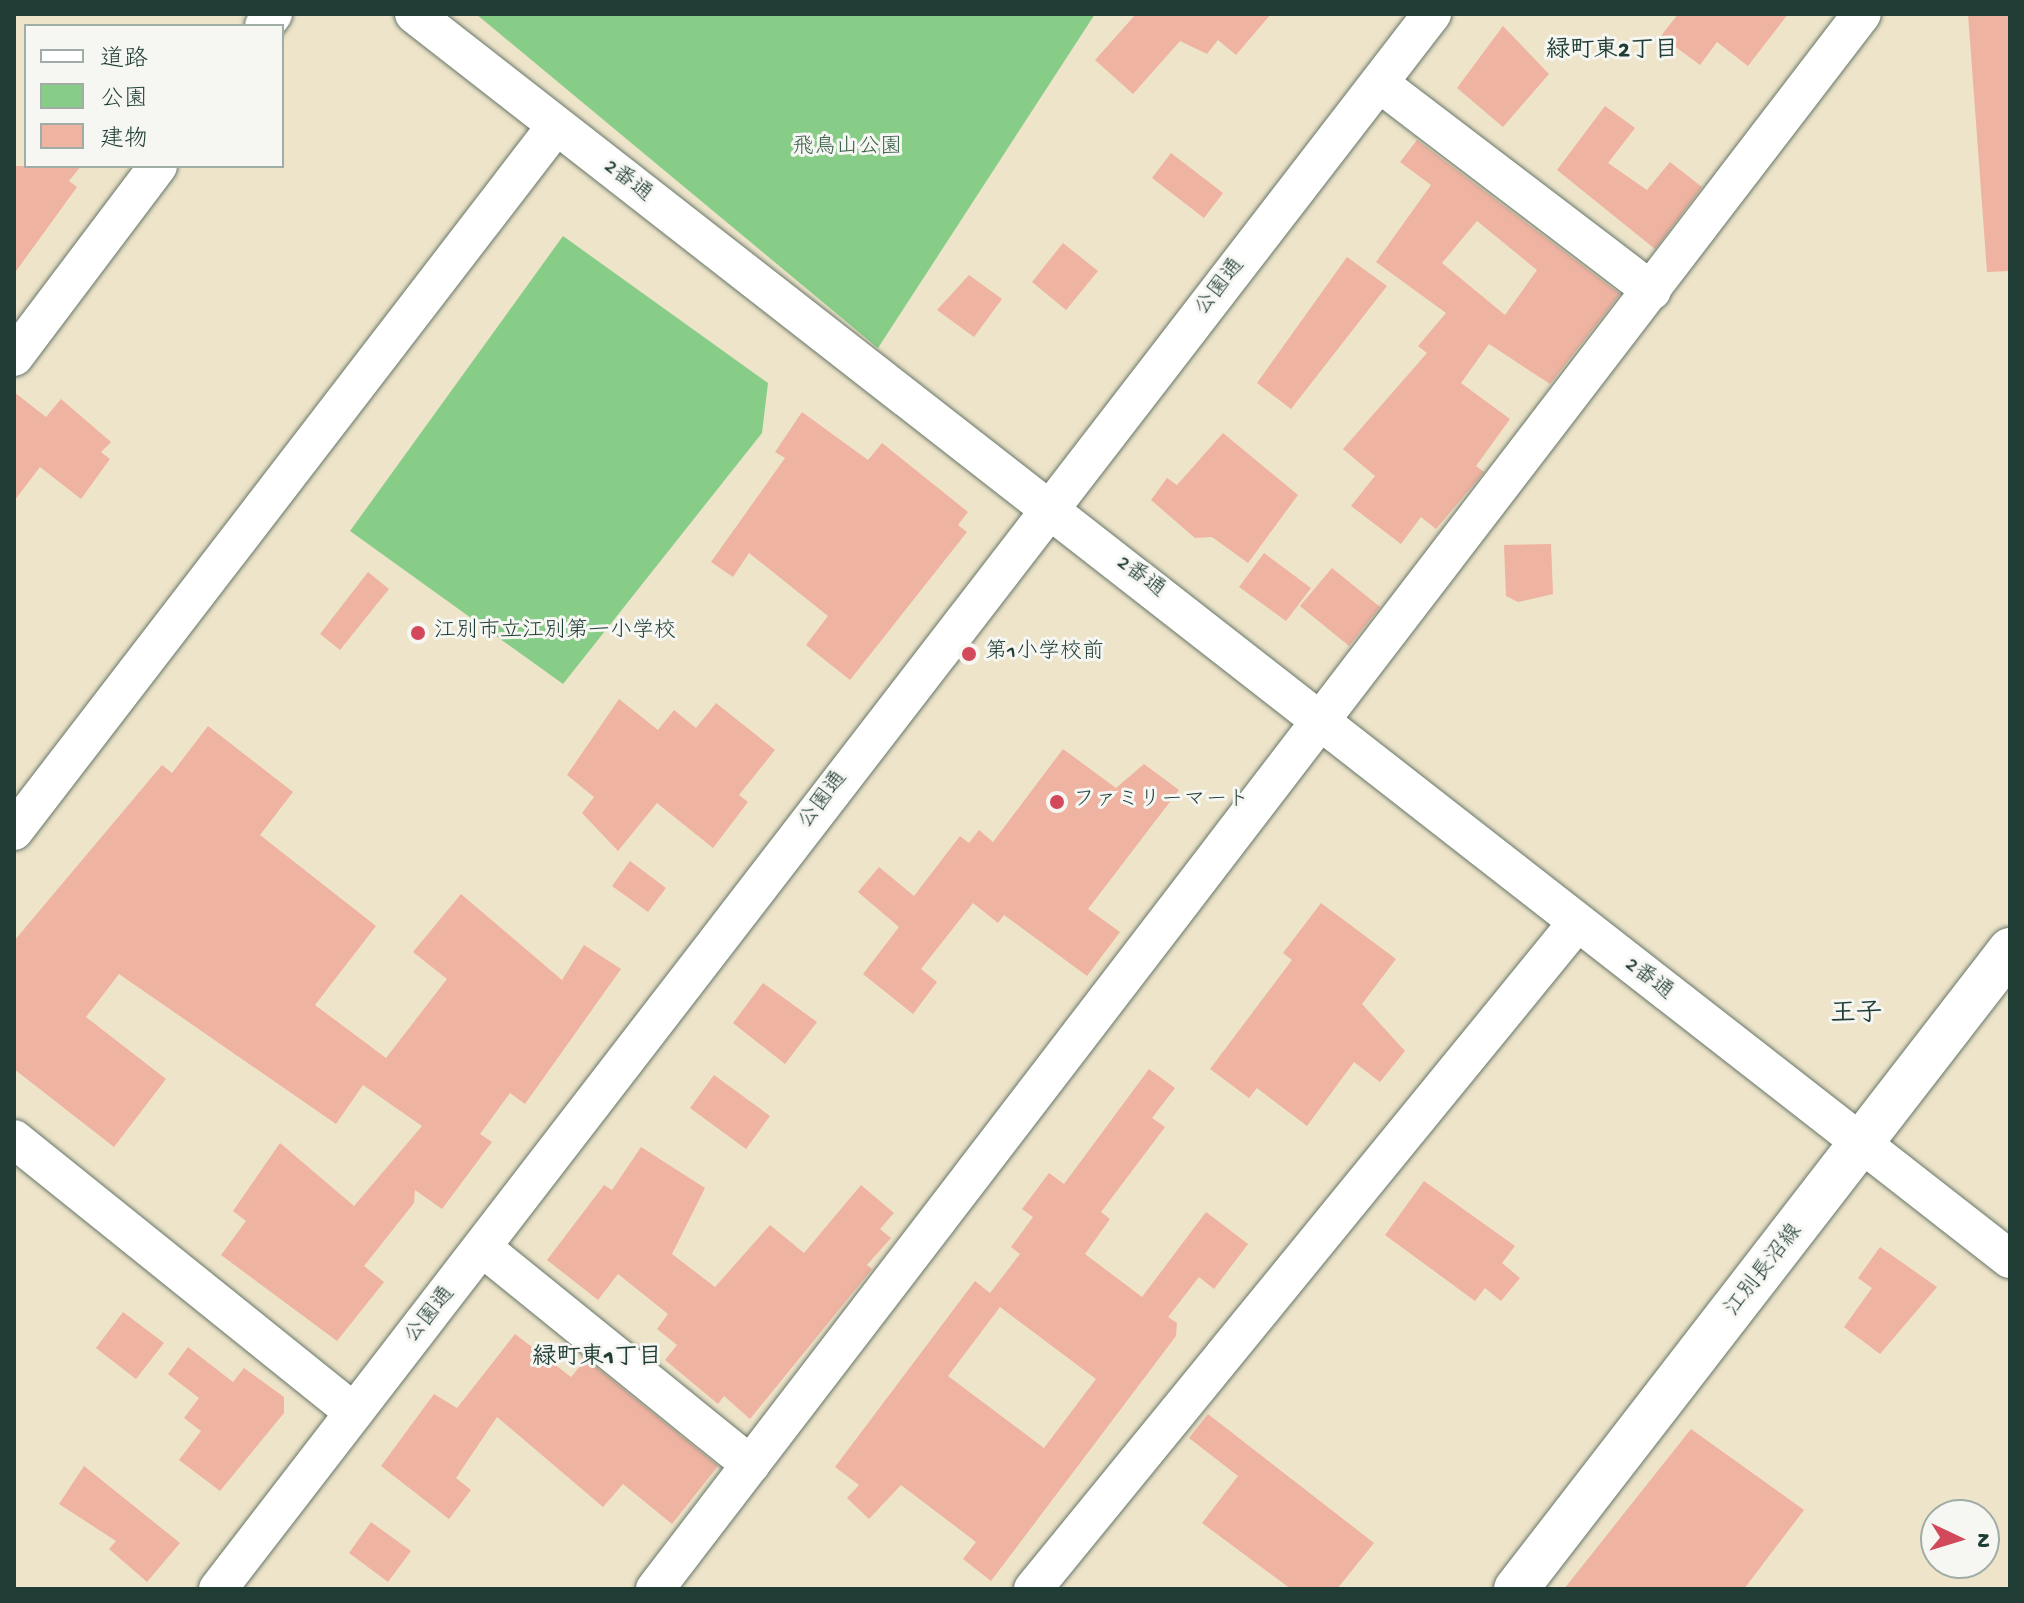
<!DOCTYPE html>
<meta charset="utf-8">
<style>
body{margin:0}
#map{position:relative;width:2024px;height:1603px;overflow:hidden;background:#eee4ca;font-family:"Gochi Hand","Klee One",sans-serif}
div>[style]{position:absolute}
.green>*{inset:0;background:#88cd87}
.building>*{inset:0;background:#efb3a2}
.roads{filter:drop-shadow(0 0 2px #677768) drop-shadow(0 0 2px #677768)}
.minor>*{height:38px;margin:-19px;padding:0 19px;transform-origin:19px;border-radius:19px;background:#fff}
.major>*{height:44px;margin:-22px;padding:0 22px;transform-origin:22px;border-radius:22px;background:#fff}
.dots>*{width:22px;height:22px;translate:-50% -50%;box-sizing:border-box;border:4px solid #f6f6f2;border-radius:50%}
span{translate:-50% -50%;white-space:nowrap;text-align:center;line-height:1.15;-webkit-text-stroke:6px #f6f6f2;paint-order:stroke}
.park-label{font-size:22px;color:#396149}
.street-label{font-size:22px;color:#1f3d34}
.poi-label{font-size:22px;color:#1f3d34}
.left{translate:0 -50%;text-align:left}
.neighbourhood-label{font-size:24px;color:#1f3d34;font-weight:700}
.quarter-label{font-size:26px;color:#1f3d34;font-weight:700}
.frame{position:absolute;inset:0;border:16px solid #1f3d34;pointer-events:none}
.legend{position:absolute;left:24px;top:24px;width:260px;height:144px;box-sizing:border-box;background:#f6f6f2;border:2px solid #a0aca6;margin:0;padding:10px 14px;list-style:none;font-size:24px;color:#1f3d34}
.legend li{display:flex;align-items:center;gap:16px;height:40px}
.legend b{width:40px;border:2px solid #a0aca6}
.north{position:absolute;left:1920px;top:1499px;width:80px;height:80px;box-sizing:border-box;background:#f6f6f2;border:2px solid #a0aca6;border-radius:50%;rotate:94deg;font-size:22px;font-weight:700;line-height:32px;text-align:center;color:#1f3d34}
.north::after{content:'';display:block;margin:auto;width:28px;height:36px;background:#d1495b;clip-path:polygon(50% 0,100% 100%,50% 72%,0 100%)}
</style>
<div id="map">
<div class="green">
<i style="clip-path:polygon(476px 14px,1095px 14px,878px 348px)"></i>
<i style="clip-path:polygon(563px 236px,768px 383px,762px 433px,563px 684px,350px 531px)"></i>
</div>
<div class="building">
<i style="clip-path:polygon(1136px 14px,1271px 14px,1236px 55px,1218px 40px,1207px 54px,1180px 41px,1133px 94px,1095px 60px)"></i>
<i style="clip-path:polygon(1678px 14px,1788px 14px,1748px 66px,1717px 42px,1700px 65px,1661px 36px)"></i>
<i style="clip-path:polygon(1968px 14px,2010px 14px,2010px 271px,1987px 272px)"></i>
<i style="clip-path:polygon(1503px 26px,1549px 74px,1503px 127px,1457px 88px)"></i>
<i style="clip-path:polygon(1605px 106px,1635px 128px,1608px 163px,1647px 190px,1670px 162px,1702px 187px,1655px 249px,1557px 170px)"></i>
<i style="clip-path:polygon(evenodd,1417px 140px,1620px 294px,1550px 384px,1489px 344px,1461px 383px,1510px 419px,1476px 466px,1484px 472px,1436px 529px,1421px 517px,1401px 544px,1351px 506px,1375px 476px,1343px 449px,1427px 353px,1418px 346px,1446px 313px,1376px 262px,1431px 185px,1400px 162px,1417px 140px,1477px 221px,1537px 270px,1505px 315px,1442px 263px,1477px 221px)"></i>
<i style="clip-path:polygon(1171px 153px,1223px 193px,1204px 218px,1152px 178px)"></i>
<i style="clip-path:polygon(14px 166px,81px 166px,69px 181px,77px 187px,14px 274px)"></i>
<i style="clip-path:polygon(1063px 243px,1098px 271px,1066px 310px,1032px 282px)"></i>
<i style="clip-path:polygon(1347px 257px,1387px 286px,1291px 409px,1257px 383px)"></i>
<i style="clip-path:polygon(969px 275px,1002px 299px,974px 337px,937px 310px)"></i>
<i style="clip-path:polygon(14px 392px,46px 417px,61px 399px,111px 442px,101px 452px,110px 459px,81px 499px,40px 467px,14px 501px)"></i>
<i style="clip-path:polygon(802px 412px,868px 460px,882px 443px,968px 512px,958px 525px,967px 532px,850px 680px,806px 645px,828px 616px,749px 553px,733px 577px,711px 562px,785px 458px,775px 452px)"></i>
<i style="clip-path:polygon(1223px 433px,1298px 495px,1248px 563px,1212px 537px,1195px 538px,1151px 500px,1167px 478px,1177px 485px)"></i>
<i style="clip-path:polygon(1551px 544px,1553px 594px,1518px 602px,1506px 596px,1504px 545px)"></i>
<i style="clip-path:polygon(1264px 553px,1311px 588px,1286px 621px,1239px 587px)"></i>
<i style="clip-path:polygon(1332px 568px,1380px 607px,1349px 646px,1300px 606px)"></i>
<i style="clip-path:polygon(368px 572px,389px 589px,340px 650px,320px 634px)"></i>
<i style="clip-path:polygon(619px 699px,658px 730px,674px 710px,696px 728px,716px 703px,775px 750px,739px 795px,748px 802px,713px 848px,657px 803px,618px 851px,582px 813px,594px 797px,567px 775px)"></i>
<i style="clip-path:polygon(208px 726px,293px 792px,260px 835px,376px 926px,315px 1005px,386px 1058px,447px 979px,413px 952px,461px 894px,562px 980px,584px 945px,621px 969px,525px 1104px,510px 1093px,480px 1134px,492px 1142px,442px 1209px,415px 1190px,414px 1203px,364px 1266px,384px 1282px,337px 1341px,221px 1255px,246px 1221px,233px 1211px,280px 1143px,354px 1206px,422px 1126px,363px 1085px,336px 1124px,119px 974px,86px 1017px,166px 1079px,114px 1147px,14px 1069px,14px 941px,162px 765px,172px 773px)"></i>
<i style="clip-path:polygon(1063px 749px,1116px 788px,1144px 764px,1179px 790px,1088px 909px,1120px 932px,1087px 976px,1004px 915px,998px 923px,973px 903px,921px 969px,937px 982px,913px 1014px,863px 974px,899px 927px,858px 892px,879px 867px,914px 896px,960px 836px,969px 843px,979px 830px,993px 842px)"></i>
<i style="clip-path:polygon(630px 861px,666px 888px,648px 912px,612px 886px)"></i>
<i style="clip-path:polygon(1321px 903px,1396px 959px,1362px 1004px,1405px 1051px,1380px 1082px,1354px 1062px,1307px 1126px,1257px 1088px,1249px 1098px,1210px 1069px,1292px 960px,1283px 953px)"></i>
<i style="clip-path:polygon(763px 983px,817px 1022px,785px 1064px,733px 1023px)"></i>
<i style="clip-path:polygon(evenodd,1149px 1069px,1175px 1088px,1152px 1118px,1165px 1127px,1101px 1212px,1110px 1219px,1085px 1254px,1142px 1297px,1206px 1212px,1248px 1244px,1214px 1289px,1199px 1277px,1168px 1317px,1177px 1323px,1176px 1336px,991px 1581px,963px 1559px,976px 1542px,901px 1485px,869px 1519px,847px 1498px,859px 1485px,835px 1467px,975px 1281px,990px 1293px,1020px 1254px,1011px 1247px,1033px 1217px,1022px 1209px,1049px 1173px,1064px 1184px,1149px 1069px,1000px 1307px,1096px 1379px,1044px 1448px,948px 1376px,1000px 1307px)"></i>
<i style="clip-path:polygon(714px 1075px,770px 1116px,746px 1149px,690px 1108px)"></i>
<i style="clip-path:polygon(641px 1147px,705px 1188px,672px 1254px,715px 1287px,770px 1225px,804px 1253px,861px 1185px,894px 1213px,880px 1229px,891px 1238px,867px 1265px,872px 1269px,750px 1419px,724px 1396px,718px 1404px,665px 1360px,677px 1345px,657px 1329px,668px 1314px,618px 1274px,598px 1300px,547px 1260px,604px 1185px,612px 1190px)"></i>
<i style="clip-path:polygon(1424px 1181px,1515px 1246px,1502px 1263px,1520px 1278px,1501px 1301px,1485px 1288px,1475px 1301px,1385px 1235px)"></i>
<i style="clip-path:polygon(1880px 1247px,1937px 1287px,1880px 1354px,1844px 1327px,1872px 1288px,1858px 1278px)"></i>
<i style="clip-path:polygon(123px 1312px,164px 1343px,136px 1379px,96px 1348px)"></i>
<i style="clip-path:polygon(515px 1334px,571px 1377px,586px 1359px,718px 1466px,672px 1524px,623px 1484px,603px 1507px,497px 1417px,456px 1478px,471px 1490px,449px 1519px,381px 1466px,434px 1394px,457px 1408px)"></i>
<i style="clip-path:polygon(188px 1347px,233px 1382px,244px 1368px,284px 1397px,284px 1413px,220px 1491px,179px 1460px,201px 1431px,184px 1418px,199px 1398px,168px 1374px)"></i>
<i style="clip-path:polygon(1208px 1414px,1374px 1543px,1337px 1589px,1291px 1589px,1202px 1523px,1238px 1476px,1189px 1438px)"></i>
<i style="clip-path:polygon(1691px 1429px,1804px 1510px,1744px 1589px,1564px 1589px)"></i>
<i style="clip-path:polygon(84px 1466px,180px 1543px,147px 1582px,109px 1549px,116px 1541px,59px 1504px)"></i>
<i style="clip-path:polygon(371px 1522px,411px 1551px,388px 1582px,349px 1553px)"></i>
</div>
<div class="roads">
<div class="minor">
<i style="left:414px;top:14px;width:2024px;rotate:37.96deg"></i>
<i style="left:264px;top:26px;width:15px;rotate:-53deg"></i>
<i style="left:1379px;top:83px;width:343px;rotate:37.3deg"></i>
<i style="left:14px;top:357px;width:239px;rotate:-53deg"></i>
<i style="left:14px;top:831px;width:889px;rotate:-52.45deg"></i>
<i style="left:14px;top:1139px;width:436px;rotate:38.8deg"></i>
<i style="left:484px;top:1249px;width:343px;rotate:39deg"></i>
<i style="left:218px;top:1589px;width:1989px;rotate:-52.38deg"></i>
<i style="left:655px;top:1589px;width:1984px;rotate:-52.54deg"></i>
<i style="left:1033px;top:1589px;width:859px;rotate:-50.77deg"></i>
</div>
<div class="major">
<i style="left:1516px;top:1589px;width:808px;rotate:-52.29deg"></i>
</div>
</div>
<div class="dots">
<i style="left:418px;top:633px;background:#d1495b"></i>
<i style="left:969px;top:654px;background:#d1495b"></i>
<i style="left:1057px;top:802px;background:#d1495b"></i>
</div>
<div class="park-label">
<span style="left:847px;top:149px">飛鳥山公園</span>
</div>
<div class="street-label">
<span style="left:627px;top:182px;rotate:38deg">2番通</span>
<span style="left:1221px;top:288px;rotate:-52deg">公園通</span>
<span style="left:1140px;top:578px;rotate:37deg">2番通</span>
<span style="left:824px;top:801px;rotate:-53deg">公園通</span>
<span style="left:1648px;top:980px;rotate:38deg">2番通</span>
<span style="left:1765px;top:1271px;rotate:-52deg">江別長沼線</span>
<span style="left:431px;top:1316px;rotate:-51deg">公園通</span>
</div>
<div class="poi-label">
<span class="left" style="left:434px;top:633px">江別市立江別第一小学校</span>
<span class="left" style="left:985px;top:654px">第1小学校前</span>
<span class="left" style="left:1073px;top:802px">ファミリーマート</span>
</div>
<div class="neighbourhood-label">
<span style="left:1612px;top:52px">緑町東2丁目</span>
<span style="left:597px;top:1359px">緑町東1丁目</span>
</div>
<div class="quarter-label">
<span style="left:1856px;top:1016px">王子</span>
</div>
<div class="frame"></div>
<ul class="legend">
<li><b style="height:10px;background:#fff"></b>道路</li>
<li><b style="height:22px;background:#88cd87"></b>公園</li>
<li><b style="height:22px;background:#efb3a2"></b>建物</li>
</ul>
<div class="north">N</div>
</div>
